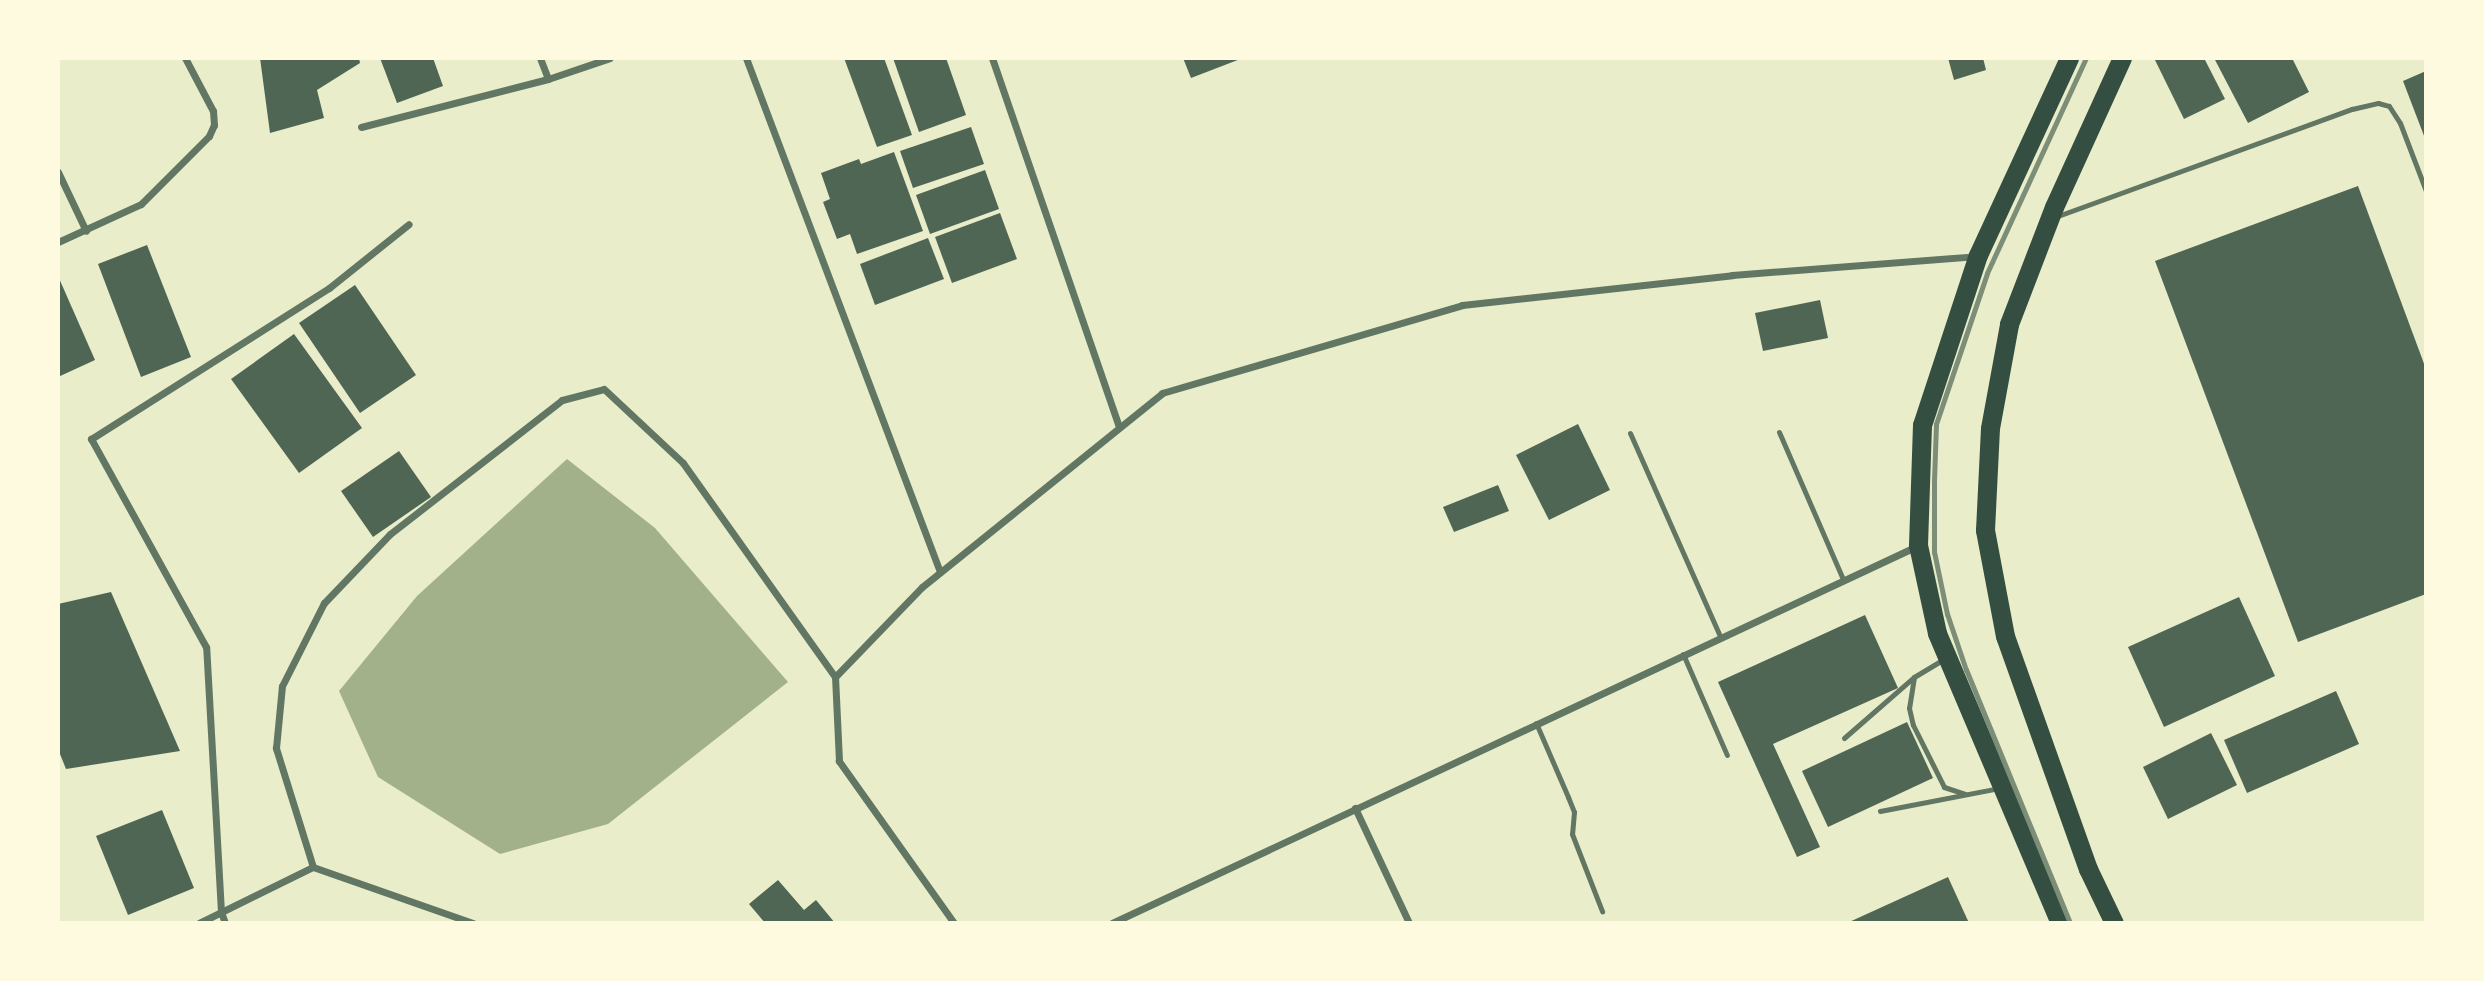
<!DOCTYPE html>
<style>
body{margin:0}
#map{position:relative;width:2484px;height:981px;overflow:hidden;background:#e9edc9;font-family:Literata,serif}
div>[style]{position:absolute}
.water>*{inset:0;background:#a3b18a}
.building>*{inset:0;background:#4f6655}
.service>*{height:5px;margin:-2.5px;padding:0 2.5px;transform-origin:2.5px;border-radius:2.5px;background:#617663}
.minor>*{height:7px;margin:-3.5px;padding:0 3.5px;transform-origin:3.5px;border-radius:3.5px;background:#617663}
.trunk>*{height:19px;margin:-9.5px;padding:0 9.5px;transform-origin:9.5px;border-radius:9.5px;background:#344e41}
.rail>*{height:5px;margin:-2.5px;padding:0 2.5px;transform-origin:2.5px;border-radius:2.5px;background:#7c8e77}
span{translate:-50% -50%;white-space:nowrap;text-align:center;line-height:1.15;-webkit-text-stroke:7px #fefae0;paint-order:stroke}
.frame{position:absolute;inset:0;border:60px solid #fefae0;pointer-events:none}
</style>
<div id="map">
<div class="water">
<i style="clip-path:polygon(567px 459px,655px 528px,788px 682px,608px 824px,500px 854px,378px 777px,339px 691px,417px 596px)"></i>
</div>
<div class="building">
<i style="clip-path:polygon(260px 58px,359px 58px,360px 63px,317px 90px,324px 118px,270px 133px)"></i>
<i style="clip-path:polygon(380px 58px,433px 58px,443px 86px,397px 103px)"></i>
<i style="clip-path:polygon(844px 58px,884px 58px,912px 135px,877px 147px)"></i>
<i style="clip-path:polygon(893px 58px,946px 58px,966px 115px,919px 132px)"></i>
<i style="clip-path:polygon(1183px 58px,1243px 58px,1191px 78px)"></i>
<i style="clip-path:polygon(1948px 58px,1983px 58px,1986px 70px,1954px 80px)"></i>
<i style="clip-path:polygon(2154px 58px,2204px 58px,2225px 99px,2184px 119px)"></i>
<i style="clip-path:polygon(2214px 58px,2292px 58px,2309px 92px,2248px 123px)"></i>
<i style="clip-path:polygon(2426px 71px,2426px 141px,2403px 81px)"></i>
<i style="clip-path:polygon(971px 127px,984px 164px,913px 188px,900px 151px)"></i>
<i style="clip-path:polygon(894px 152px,923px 231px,857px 254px,850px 234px,837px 239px,823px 202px,830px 199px,821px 173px,859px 159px,861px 164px)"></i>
<i style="clip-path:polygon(985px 170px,999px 209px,930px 234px,916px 195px)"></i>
<i style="clip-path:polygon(2358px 186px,2426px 369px,2426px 594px,2298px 642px,2155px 261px)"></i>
<i style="clip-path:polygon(1000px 213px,1017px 259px,952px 283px,935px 237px)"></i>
<i style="clip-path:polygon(928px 238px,944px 279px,875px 305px,860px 264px)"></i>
<i style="clip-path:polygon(147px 245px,191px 357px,141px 377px,98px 264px)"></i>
<i style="clip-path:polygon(58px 276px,95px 360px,58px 377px)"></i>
<i style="clip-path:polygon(355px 285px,416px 375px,360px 413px,299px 323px)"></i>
<i style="clip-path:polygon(1820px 300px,1828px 338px,1763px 351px,1755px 313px)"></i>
<i style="clip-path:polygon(294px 334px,362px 428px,299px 473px,231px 379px)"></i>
<i style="clip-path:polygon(1578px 424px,1610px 490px,1549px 520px,1516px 455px)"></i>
<i style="clip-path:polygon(399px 451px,431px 497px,373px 537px,341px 491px)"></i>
<i style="clip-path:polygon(1498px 485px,1509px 511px,1454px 532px,1443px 507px)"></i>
<i style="clip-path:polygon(111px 592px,180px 751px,66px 769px,58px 749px,58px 604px)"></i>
<i style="clip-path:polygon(2239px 597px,2275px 676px,2164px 727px,2128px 647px)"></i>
<i style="clip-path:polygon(1865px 615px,1898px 688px,1773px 744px,1820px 847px,1797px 857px,1718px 682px)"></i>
<i style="clip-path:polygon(2336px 691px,2359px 744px,2247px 793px,2224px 740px)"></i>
<i style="clip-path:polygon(1907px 722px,1933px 778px,1828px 827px,1802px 771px)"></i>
<i style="clip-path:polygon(2211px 733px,2237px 785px,2168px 819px,2143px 767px)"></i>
<i style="clip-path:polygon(162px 810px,194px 888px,128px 915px,96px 836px)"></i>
<i style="clip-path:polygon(1948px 877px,1969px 923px,1847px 923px)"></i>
<i style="clip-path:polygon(778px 880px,804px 910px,816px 900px,835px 923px,765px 923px,749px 904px)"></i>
</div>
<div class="service">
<i style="left:2055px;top:217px;width:316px;rotate:-20deg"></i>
<i style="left:2352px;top:109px;width:27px;rotate:-13deg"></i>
<i style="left:2378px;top:103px;width:11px;rotate:15deg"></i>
<i style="left:2389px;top:106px;width:20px;rotate:57deg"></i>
<i style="left:2400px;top:123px;width:73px;rotate:69.1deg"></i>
<i style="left:1779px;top:432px;width:160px;rotate:66.5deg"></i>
<i style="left:1630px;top:433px;width:222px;rotate:66.1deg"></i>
<i style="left:1683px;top:654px;width:110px;rotate:66.5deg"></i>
<i style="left:1914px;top:677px;width:31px;rotate:99deg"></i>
<i style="left:1909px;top:708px;width:17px;rotate:77deg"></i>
<i style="left:1913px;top:725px;width:69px;rotate:63.4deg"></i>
<i style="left:1944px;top:787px;width:22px;rotate:18deg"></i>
<i style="left:1536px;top:723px;width:81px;rotate:66.6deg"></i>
<i style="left:1568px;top:797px;width:16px;rotate:68deg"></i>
<i style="left:1574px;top:812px;width:22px;rotate:95deg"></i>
<i style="left:1572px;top:834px;width:83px;rotate:68.7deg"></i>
<i style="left:1844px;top:738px;width:93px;rotate:-41.1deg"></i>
<i style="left:1914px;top:677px;width:33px;rotate:-31deg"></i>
<i style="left:1880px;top:811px;width:121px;rotate:-10.9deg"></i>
</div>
<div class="minor">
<i style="left:540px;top:58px;width:22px;rotate:69deg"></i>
<i style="left:746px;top:58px;width:549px;rotate:69.32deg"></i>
<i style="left:992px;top:58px;width:390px;rotate:71deg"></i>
<i style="left:361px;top:127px;width:193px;rotate:-14.4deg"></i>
<i style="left:548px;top:79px;width:65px;rotate:-18.7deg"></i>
<i style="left:58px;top:172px;width:65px;rotate:64.6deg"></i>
<i style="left:58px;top:242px;width:91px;rotate:-24.6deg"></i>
<i style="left:141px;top:204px;width:96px;rotate:-45deg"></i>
<i style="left:209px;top:136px;width:12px;rotate:-66deg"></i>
<i style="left:214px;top:125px;width:14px;rotate:-94deg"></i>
<i style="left:213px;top:111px;width:60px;rotate:-117.8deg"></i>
<i style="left:1355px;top:808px;width:127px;rotate:64.8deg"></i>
<i style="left:313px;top:867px;width:125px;rotate:-107.3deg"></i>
<i style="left:276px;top:748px;width:62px;rotate:-84.5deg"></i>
<i style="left:282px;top:686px;width:93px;rotate:-63.2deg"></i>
<i style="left:324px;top:603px;width:95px;rotate:-46.3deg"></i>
<i style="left:390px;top:534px;width:218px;rotate:-37.9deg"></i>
<i style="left:562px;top:400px;width:43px;rotate:-14.7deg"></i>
<i style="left:604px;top:389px;width:108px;rotate:43.1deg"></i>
<i style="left:683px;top:463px;width:262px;rotate:54.6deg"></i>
<i style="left:199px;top:923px;width:127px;rotate:-26.2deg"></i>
<i style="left:313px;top:867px;width:170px;rotate:19.3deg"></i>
<i style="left:225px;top:923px;width:12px;rotate:-110deg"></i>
<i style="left:221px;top:912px;width:265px;rotate:-93.2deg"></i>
<i style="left:206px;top:647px;width:238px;rotate:-118.9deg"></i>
<i style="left:91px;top:439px;width:282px;rotate:-32.4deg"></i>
<i style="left:329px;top:288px;width:102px;rotate:-38.7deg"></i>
<i style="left:954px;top:923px;width:199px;rotate:-125.4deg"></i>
<i style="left:839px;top:761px;width:84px;rotate:-92.7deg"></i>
<i style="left:835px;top:677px;width:125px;rotate:-46deg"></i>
<i style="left:922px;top:587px;width:309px;rotate:-38.9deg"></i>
<i style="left:1162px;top:393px;width:313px;rotate:-16.3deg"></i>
<i style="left:1462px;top:305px;width:272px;rotate:-6.3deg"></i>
<i style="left:1732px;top:275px;width:246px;rotate:-4.4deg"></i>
<i style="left:1112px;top:923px;width:889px;rotate:-25.09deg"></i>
</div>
<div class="trunk">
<i style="left:2060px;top:923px;width:315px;rotate:-113deg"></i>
<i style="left:1937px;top:633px;width:90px;rotate:-102.2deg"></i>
<i style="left:1918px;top:545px;width:120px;rotate:-88.1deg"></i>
<i style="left:1922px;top:425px;width:179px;rotate:-71.8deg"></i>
<i style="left:1978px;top:255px;width:217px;rotate:-65.2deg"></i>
<i style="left:2114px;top:923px;width:60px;rotate:-115.7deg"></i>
<i style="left:2088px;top:869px;width:247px;rotate:-109.6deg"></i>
<i style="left:2005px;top:636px;width:108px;rotate:-100.7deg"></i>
<i style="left:1985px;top:530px;width:102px;rotate:-87.2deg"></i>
<i style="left:1990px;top:428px;width:106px;rotate:-79.6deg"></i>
<i style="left:2009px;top:324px;width:125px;rotate:-69deg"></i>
<i style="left:2054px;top:207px;width:164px;rotate:-65.5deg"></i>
</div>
<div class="rail">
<i style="left:2070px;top:923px;width:274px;rotate:-112.3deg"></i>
<i style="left:1966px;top:670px;width:59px;rotate:-108.7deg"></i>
<i style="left:1947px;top:614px;width:63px;rotate:-101.8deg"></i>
<i style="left:1934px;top:552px;width:71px;rotate:-90deg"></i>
<i style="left:1934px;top:481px;width:57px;rotate:-88deg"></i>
<i style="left:1936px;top:424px;width:159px;rotate:-71.3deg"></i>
<i style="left:1987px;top:273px;width:237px;rotate:-65.3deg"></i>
</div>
<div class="frame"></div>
</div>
